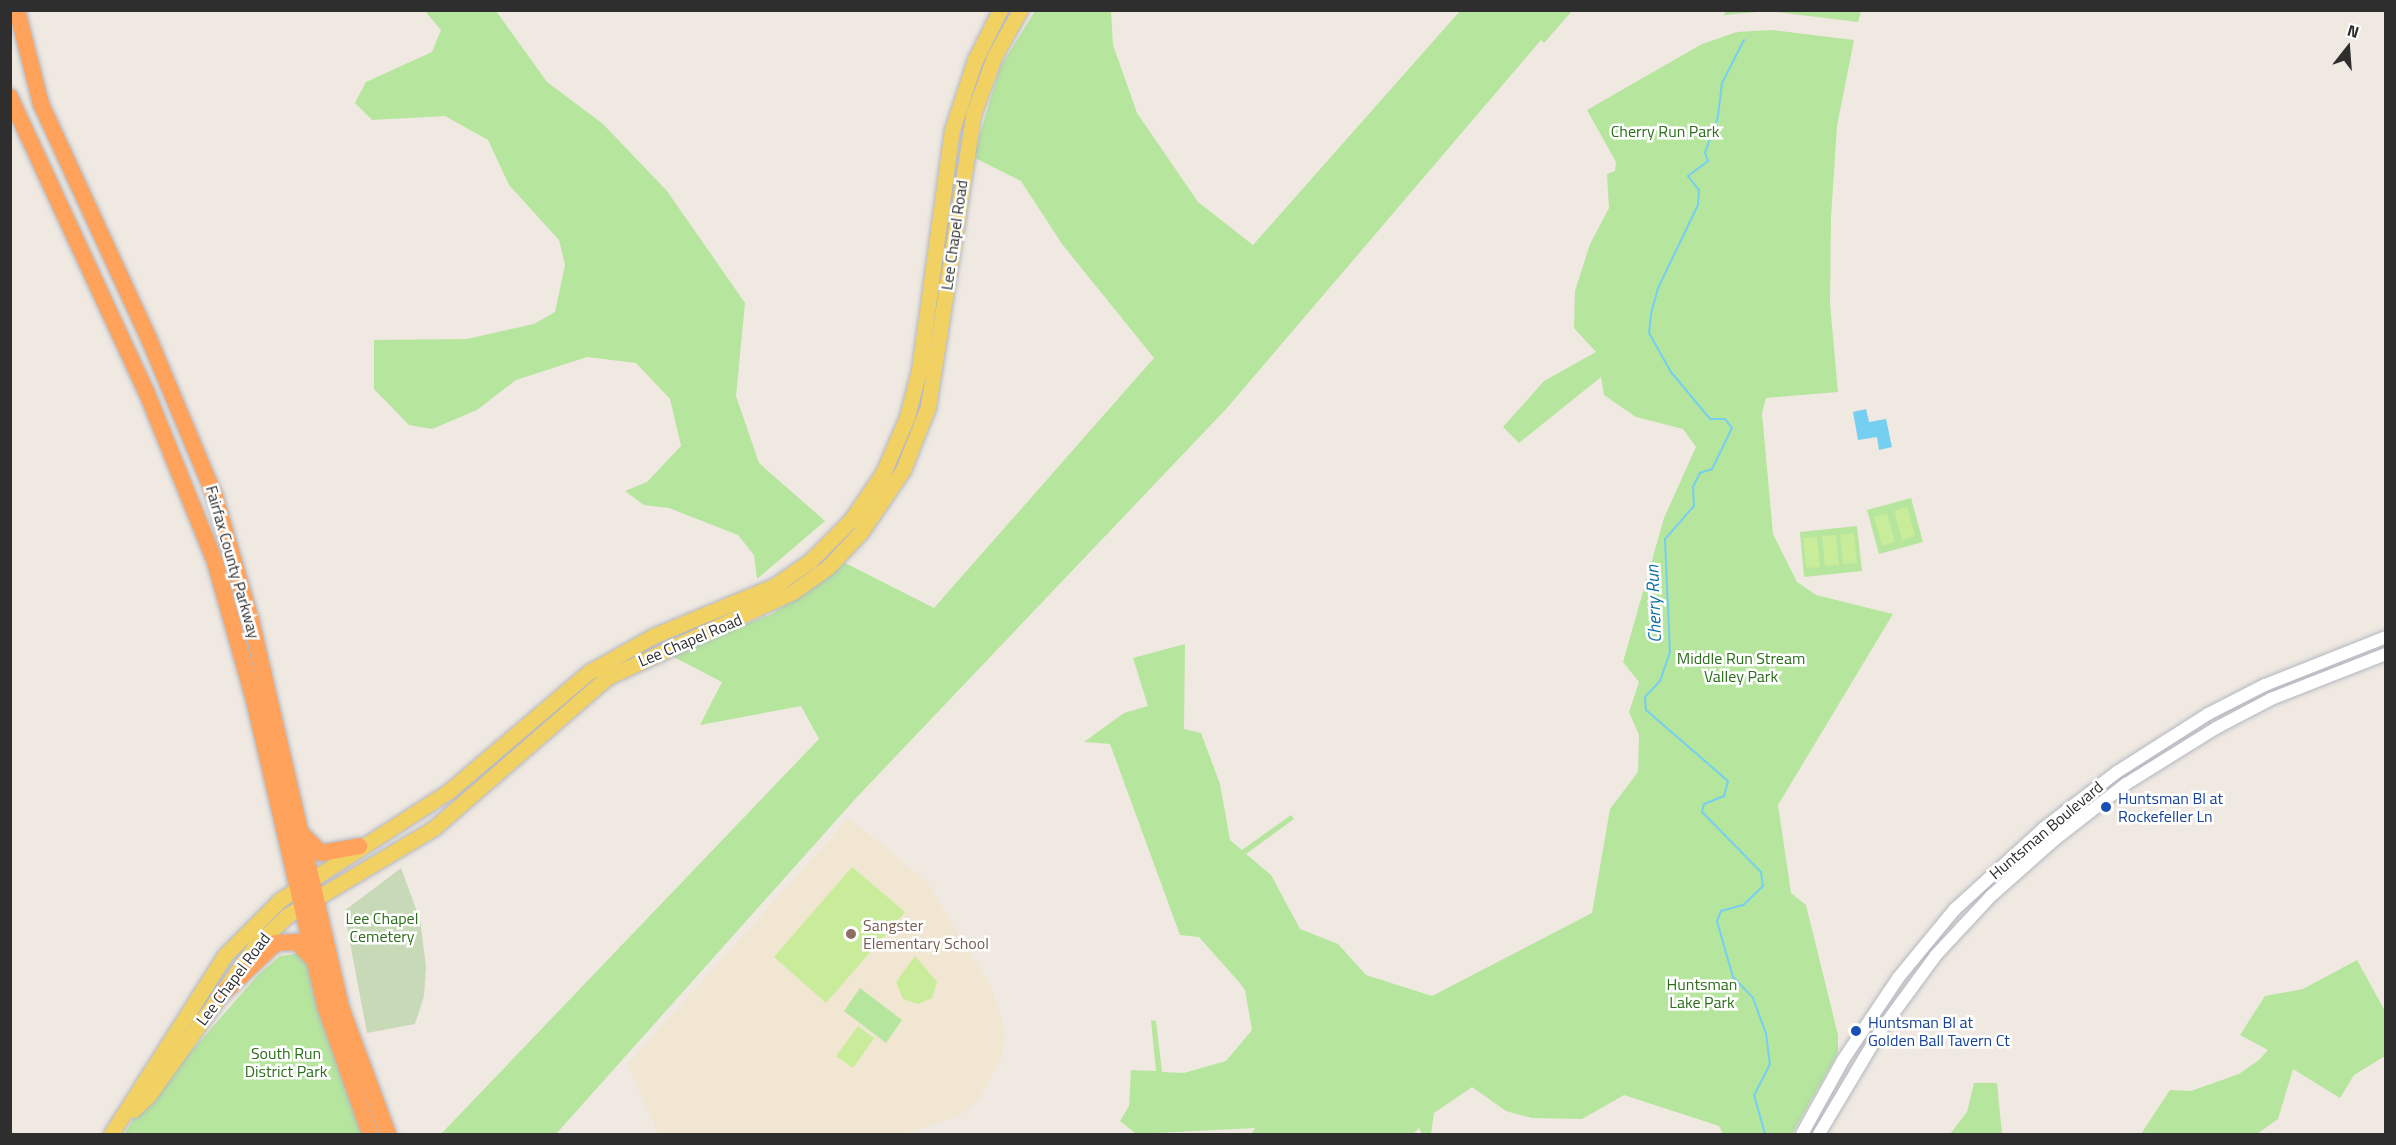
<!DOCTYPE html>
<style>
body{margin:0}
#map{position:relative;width:2396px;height:1145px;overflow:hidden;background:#efe9e1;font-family:"Titillium Web",sans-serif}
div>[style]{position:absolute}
.education>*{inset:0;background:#f0e6d1}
.green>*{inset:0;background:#b6e59e}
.cemetery>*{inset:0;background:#c8d9b8}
.pitch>*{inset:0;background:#c9ec9a}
.water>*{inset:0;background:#75cff0}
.stream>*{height:2px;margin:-1px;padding:0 1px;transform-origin:1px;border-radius:1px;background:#75cff0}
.roads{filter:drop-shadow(0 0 2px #b4b7c1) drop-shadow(0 0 2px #b4b7c1)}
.minor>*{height:12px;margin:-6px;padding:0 6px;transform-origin:6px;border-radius:6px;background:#fff}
.major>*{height:15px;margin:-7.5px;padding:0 7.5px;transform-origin:7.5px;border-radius:7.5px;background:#f2d163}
.highway>*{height:16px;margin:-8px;padding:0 8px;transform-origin:8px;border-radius:8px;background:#ffa35c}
.dots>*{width:16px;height:16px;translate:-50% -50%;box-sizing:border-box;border:3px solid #fff;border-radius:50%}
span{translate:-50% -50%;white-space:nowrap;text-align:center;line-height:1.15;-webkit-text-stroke:5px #fff;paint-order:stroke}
.park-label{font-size:16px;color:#2c6e1b}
.street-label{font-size:16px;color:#2e2e2e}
.transit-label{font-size:16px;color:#164399}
.left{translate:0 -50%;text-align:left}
.education-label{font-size:16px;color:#785e54}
.water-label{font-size:18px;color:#0d6fa3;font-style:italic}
.frame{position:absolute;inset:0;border:12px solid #2e2e2e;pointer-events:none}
.north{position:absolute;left:2318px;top:18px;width:60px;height:60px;-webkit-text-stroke:4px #fff;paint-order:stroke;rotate:17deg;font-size:16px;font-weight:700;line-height:24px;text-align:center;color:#2e2e2e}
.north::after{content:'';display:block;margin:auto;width:21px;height:27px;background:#2e2e2e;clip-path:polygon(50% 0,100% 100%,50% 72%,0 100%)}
</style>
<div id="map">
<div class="education">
<i style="clip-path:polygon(849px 818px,927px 882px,991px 987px,1005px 1031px,1002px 1057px,978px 1100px,959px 1116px,902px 1134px,659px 1134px,627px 1064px)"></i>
</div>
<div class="green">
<i style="clip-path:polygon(425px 11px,496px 11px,547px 82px,603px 124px,667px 191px,745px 303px,736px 396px,759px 463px,825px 521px,757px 579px,754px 555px,738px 535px,669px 508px,644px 505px,625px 491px,647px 482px,681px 446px,670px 399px,636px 363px,587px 357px,516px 380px,477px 410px,432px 429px,409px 425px,374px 389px,374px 340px,467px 339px,534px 324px,555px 312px,565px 265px,559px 240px,509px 185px,488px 140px,445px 116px,372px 120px,355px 103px,366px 82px,432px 52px,441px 30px)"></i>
<i style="clip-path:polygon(1035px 11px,1111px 11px,1113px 45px,1137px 113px,1198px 202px,1253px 245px,1460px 11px,1572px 11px,1544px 43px,1541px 40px,1227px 408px,857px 797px,556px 1134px,441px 1134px,819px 739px,801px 706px,700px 725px,722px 682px,668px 654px,772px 614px,845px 563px,934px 608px,1154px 358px,1062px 244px,1021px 181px,973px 157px,1000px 67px)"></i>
<i style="clip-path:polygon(1726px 11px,1726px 10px,1861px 11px,1858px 22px,1768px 11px,1724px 15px)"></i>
<i style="clip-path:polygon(1771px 30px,1854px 40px,1837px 126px,1831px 217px,1830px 304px,1838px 392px,1766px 398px,1762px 413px,1773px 534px,1797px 582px,1816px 595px,1893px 614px,1778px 805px,1791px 893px,1806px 905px,1838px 1035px,1838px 1053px,1792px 1134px,1723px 1134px,1719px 1126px,1624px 1095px,1582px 1119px,1532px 1118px,1506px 1111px,1472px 1087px,1434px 1113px,1431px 1134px,1422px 1134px,1419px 1128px,1413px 1134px,1251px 1134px,1255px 1128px,1136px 1134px,1120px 1121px,1129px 1106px,1131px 1070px,1156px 1071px,1151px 1020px,1156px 1021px,1162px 1072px,1184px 1073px,1226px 1061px,1252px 1030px,1245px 990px,1238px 981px,1199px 937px,1180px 935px,1110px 744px,1084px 742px,1124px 713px,1148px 706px,1133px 658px,1185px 644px,1184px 729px,1201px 733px,1220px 784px,1230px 840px,1242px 850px,1291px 815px,1294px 819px,1246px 854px,1271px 875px,1300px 929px,1338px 944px,1366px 975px,1432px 996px,1592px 913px,1610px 809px,1638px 772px,1639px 735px,1629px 712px,1639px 682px,1623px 662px,1664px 518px,1696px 447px,1683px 429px,1636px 417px,1604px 395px,1601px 377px,1519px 443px,1503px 427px,1544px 381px,1596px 352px,1574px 328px,1575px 291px,1590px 244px,1609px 208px,1607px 174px,1615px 171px,1616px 162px,1587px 110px,1702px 44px,1737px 32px)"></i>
<i style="clip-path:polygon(1911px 498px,1923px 542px,1879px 554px,1867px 510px)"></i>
<i style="clip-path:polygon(1857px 526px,1862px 571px,1804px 577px,1800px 532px)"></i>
<i style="clip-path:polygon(327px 921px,361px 1060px,386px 1134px,124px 1134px,139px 1111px,258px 975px,280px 956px,296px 954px)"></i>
<i style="clip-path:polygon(2357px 960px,2385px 1011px,2385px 1056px,2354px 1075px,2340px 1098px,2293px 1069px,2278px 1119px,2257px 1134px,2141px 1134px,2170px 1090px,2191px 1091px,2239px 1074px,2259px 1060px,2268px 1050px,2240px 1035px,2265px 996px,2303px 989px)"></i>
<i style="clip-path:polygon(860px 988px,902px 1020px,886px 1043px,844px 1011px)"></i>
<i style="clip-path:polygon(1974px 1083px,1997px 1083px,2002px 1134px,1950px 1134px,1967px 1112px)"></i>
</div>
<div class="cemetery">
<i style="clip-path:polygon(401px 868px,420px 920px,426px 967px,424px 996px,415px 1024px,367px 1033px,344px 911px)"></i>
</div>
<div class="pitch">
<i style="clip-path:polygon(1907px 507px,1915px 536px,1902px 540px,1894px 511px)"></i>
<i style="clip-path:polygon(1887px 513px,1895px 542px,1882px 546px,1874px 517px)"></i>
<i style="clip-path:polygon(1854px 533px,1857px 563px,1843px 564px,1840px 535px)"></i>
<i style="clip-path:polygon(1836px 535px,1839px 565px,1825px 566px,1822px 536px)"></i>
<i style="clip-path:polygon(1817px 537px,1820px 567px,1806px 568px,1803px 538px)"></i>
<i style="clip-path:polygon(852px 867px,905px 912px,826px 1003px,774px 957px)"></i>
<i style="clip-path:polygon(915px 956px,937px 982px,932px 998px,918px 1004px,903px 999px,896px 982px)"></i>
<i style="clip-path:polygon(858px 1026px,874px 1038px,853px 1068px,836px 1056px)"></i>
</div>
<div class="water">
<i style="clip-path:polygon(1866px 409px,1869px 422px,1886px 419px,1892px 447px,1879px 450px,1877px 437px,1858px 440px,1853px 412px)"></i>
</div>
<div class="stream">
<i style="left:1744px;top:40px;width:48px;rotate:117.1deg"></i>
<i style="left:1722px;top:83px;width:34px;rotate:97deg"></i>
<i style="left:1718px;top:117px;width:38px;rotate:110deg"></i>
<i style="left:1705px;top:153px;width:9px;rotate:69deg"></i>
<i style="left:1708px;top:161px;width:25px;rotate:143deg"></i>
<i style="left:1688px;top:176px;width:18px;rotate:52deg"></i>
<i style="left:1699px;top:190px;width:15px;rotate:94deg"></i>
<i style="left:1698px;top:205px;width:92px;rotate:115.7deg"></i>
<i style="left:1658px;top:288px;width:28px;rotate:105deg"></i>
<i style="left:1651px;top:315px;width:18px;rotate:96deg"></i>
<i style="left:1649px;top:333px;width:45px;rotate:60.6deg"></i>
<i style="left:1671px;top:372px;width:61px;rotate:50.3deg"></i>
<i style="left:1710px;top:419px;width:15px"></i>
<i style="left:1725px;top:419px;width:11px;rotate:52deg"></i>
<i style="left:1732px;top:428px;width:46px;rotate:116deg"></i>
<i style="left:1712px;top:469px;width:13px;rotate:162deg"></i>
<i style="left:1700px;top:473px;width:16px;rotate:117deg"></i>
<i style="left:1693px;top:487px;width:19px;rotate:87deg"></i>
<i style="left:1694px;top:506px;width:44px;rotate:131.3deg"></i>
<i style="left:1665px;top:539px;width:113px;rotate:87.5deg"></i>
<i style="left:1670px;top:652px;width:31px;rotate:109deg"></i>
<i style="left:1660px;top:681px;width:22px;rotate:133deg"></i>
<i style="left:1645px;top:697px;width:13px;rotate:86deg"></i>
<i style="left:1646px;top:710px;width:108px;rotate:40.9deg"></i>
<i style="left:1728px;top:781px;width:16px;rotate:105deg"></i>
<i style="left:1724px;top:796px;width:22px;rotate:158deg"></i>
<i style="left:1704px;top:804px;width:8px;rotate:104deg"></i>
<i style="left:1702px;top:812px;width:84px;rotate:45.5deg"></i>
<i style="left:1761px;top:872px;width:14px;rotate:82deg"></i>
<i style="left:1763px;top:886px;width:28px;rotate:136deg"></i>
<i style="left:1743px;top:905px;width:23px;rotate:165deg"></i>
<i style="left:1721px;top:911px;width:11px;rotate:112deg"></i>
<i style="left:1717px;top:921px;width:58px;rotate:74.1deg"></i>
<i style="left:1733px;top:977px;width:29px;rotate:46deg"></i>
<i style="left:1753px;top:998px;width:37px;rotate:70deg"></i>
<i style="left:1766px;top:1033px;width:31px;rotate:83deg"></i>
<i style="left:1770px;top:1064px;width:35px;rotate:117deg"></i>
<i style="left:1754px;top:1095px;width:41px;rotate:74.2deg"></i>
</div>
<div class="roads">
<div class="minor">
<i style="left:1802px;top:1134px;width:85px;rotate:-61deg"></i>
<i style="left:1843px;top:1060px;width:99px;rotate:-56.1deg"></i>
<i style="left:1898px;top:978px;width:88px;rotate:-50.5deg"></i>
<i style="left:1954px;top:910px;width:122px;rotate:-42.3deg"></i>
<i style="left:2044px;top:828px;width:92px;rotate:-37.5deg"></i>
<i style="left:2117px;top:772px;width:108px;rotate:-32.5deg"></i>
<i style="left:2208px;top:714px;width:64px;rotate:-27deg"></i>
<i style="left:2265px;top:685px;width:130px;rotate:-21.6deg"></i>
<i style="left:1819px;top:1134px;width:121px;rotate:-59.2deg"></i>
<i style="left:1881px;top:1030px;width:93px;rotate:-53.7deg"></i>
<i style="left:1936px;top:955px;width:81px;rotate:-47deg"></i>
<i style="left:1991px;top:896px;width:84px;rotate:-41.6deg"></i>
<i style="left:2054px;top:840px;width:91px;rotate:-37.9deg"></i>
<i style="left:2126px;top:784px;width:106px;rotate:-31.9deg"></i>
<i style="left:2216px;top:728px;width:62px;rotate:-27.8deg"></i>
<i style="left:2271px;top:699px;width:123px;rotate:-21.4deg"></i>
</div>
<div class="major">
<i style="left:133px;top:1110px;width:22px;rotate:-43deg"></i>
<i style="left:149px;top:1095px;width:184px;rotate:-54.5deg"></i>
<i style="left:256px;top:945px;width:44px;rotate:-43.2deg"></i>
<i style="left:288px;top:915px;width:170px;rotate:-30.8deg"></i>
<i style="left:434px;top:828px;width:230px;rotate:-41deg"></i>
<i style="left:608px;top:677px;width:204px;rotate:-24.7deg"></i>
<i style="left:793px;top:592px;width:43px;rotate:-35.5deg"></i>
<i style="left:828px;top:567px;width:48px;rotate:-46.7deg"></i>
<i style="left:861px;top:532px;width:75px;rotate:-55.9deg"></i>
<i style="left:903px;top:470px;width:68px;rotate:-68.4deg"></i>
<i style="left:928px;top:407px;width:295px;rotate:-81.2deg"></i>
<i style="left:973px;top:115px;width:62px;rotate:-70.1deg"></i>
<i style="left:994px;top:57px;width:54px;rotate:-61deg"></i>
<i style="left:111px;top:1134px;width:212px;rotate:-57.5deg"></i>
<i style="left:225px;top:955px;width:78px;rotate:-45deg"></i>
<i style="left:280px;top:900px;width:201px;rotate:-32.8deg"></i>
<i style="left:449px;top:791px;width:184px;rotate:-40.4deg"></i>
<i style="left:589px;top:672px;width:73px;rotate:-29.4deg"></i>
<i style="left:653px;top:636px;width:131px;rotate:-22.5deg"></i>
<i style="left:774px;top:586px;width:44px;rotate:-34.8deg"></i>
<i style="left:810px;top:561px;width:58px;rotate:-45deg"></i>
<i style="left:851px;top:520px;width:57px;rotate:-55.8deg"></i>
<i style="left:883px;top:473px;width:61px;rotate:-66.8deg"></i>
<i style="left:907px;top:417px;width:49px;rotate:-75.7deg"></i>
<i style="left:919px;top:370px;width:242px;rotate:-82.2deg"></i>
<i style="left:952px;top:130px;width:74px;rotate:-71.8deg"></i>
<i style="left:975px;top:60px;width:56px;rotate:-63.4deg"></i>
</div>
<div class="highway">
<i style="left:17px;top:10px;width:97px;rotate:75.7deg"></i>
<i style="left:41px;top:104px;width:259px;rotate:65.3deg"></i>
<i style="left:149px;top:339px;width:171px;rotate:67.3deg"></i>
<i style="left:215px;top:497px;width:128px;rotate:73.7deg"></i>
<i style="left:251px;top:620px;width:400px;rotate:76.9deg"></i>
<i style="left:342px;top:1010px;width:132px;rotate:69.6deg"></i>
<i style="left:10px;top:97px;width:324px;rotate:65.2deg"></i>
<i style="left:146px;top:391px;width:184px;rotate:68deg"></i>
<i style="left:215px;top:562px;width:143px;rotate:74.2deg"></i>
<i style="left:254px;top:700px;width:314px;rotate:76.9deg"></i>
<i style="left:325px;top:1006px;width:136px;rotate:70.6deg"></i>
<i style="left:303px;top:835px;width:25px;rotate:45deg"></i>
<i style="left:321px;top:853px;width:39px;rotate:-10deg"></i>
<i style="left:219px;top:997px;width:79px;rotate:-43.5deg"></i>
<i style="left:276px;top:943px;width:21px;rotate:-3deg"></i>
<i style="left:297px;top:942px;width:22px;rotate:47deg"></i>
</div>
</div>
<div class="dots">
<i style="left:2106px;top:807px;background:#1a4fb4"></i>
<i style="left:851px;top:934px;background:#8d6e63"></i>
<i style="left:1856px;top:1031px;background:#1a4fb4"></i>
</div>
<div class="park-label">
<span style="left:1665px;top:131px">Cherry Run Park</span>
<span style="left:1741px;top:667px">Middle Run Stream<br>Valley Park</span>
<span style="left:382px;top:927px">Lee Chapel<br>Cemetery</span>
<span style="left:1702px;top:993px">Huntsman<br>Lake Park</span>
<span style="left:286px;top:1062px">South Run<br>District Park</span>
</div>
<div class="street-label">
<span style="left:954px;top:235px;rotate:-82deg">Lee Chapel Road</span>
<span style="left:233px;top:562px;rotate:74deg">Fairfax County Parkway</span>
<span style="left:690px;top:640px;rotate:-23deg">Lee Chapel Road</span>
<span style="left:2046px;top:830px;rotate:-40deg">Huntsman Boulevard</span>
<span style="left:233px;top:979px;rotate:-53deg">Lee Chapel Road</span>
</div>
<div class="transit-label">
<span class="left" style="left:2118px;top:807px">Huntsman Bl at<br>Rockefeller Ln</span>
<span class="left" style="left:1868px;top:1031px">Huntsman Bl at<br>Golden Ball Tavern Ct</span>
</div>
<div class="education-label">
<span class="left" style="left:863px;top:934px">Sangster<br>Elementary School</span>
</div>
<div class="water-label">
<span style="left:1654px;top:604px;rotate:-92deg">Cherry Run</span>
</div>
<div class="frame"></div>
<div class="north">N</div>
</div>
